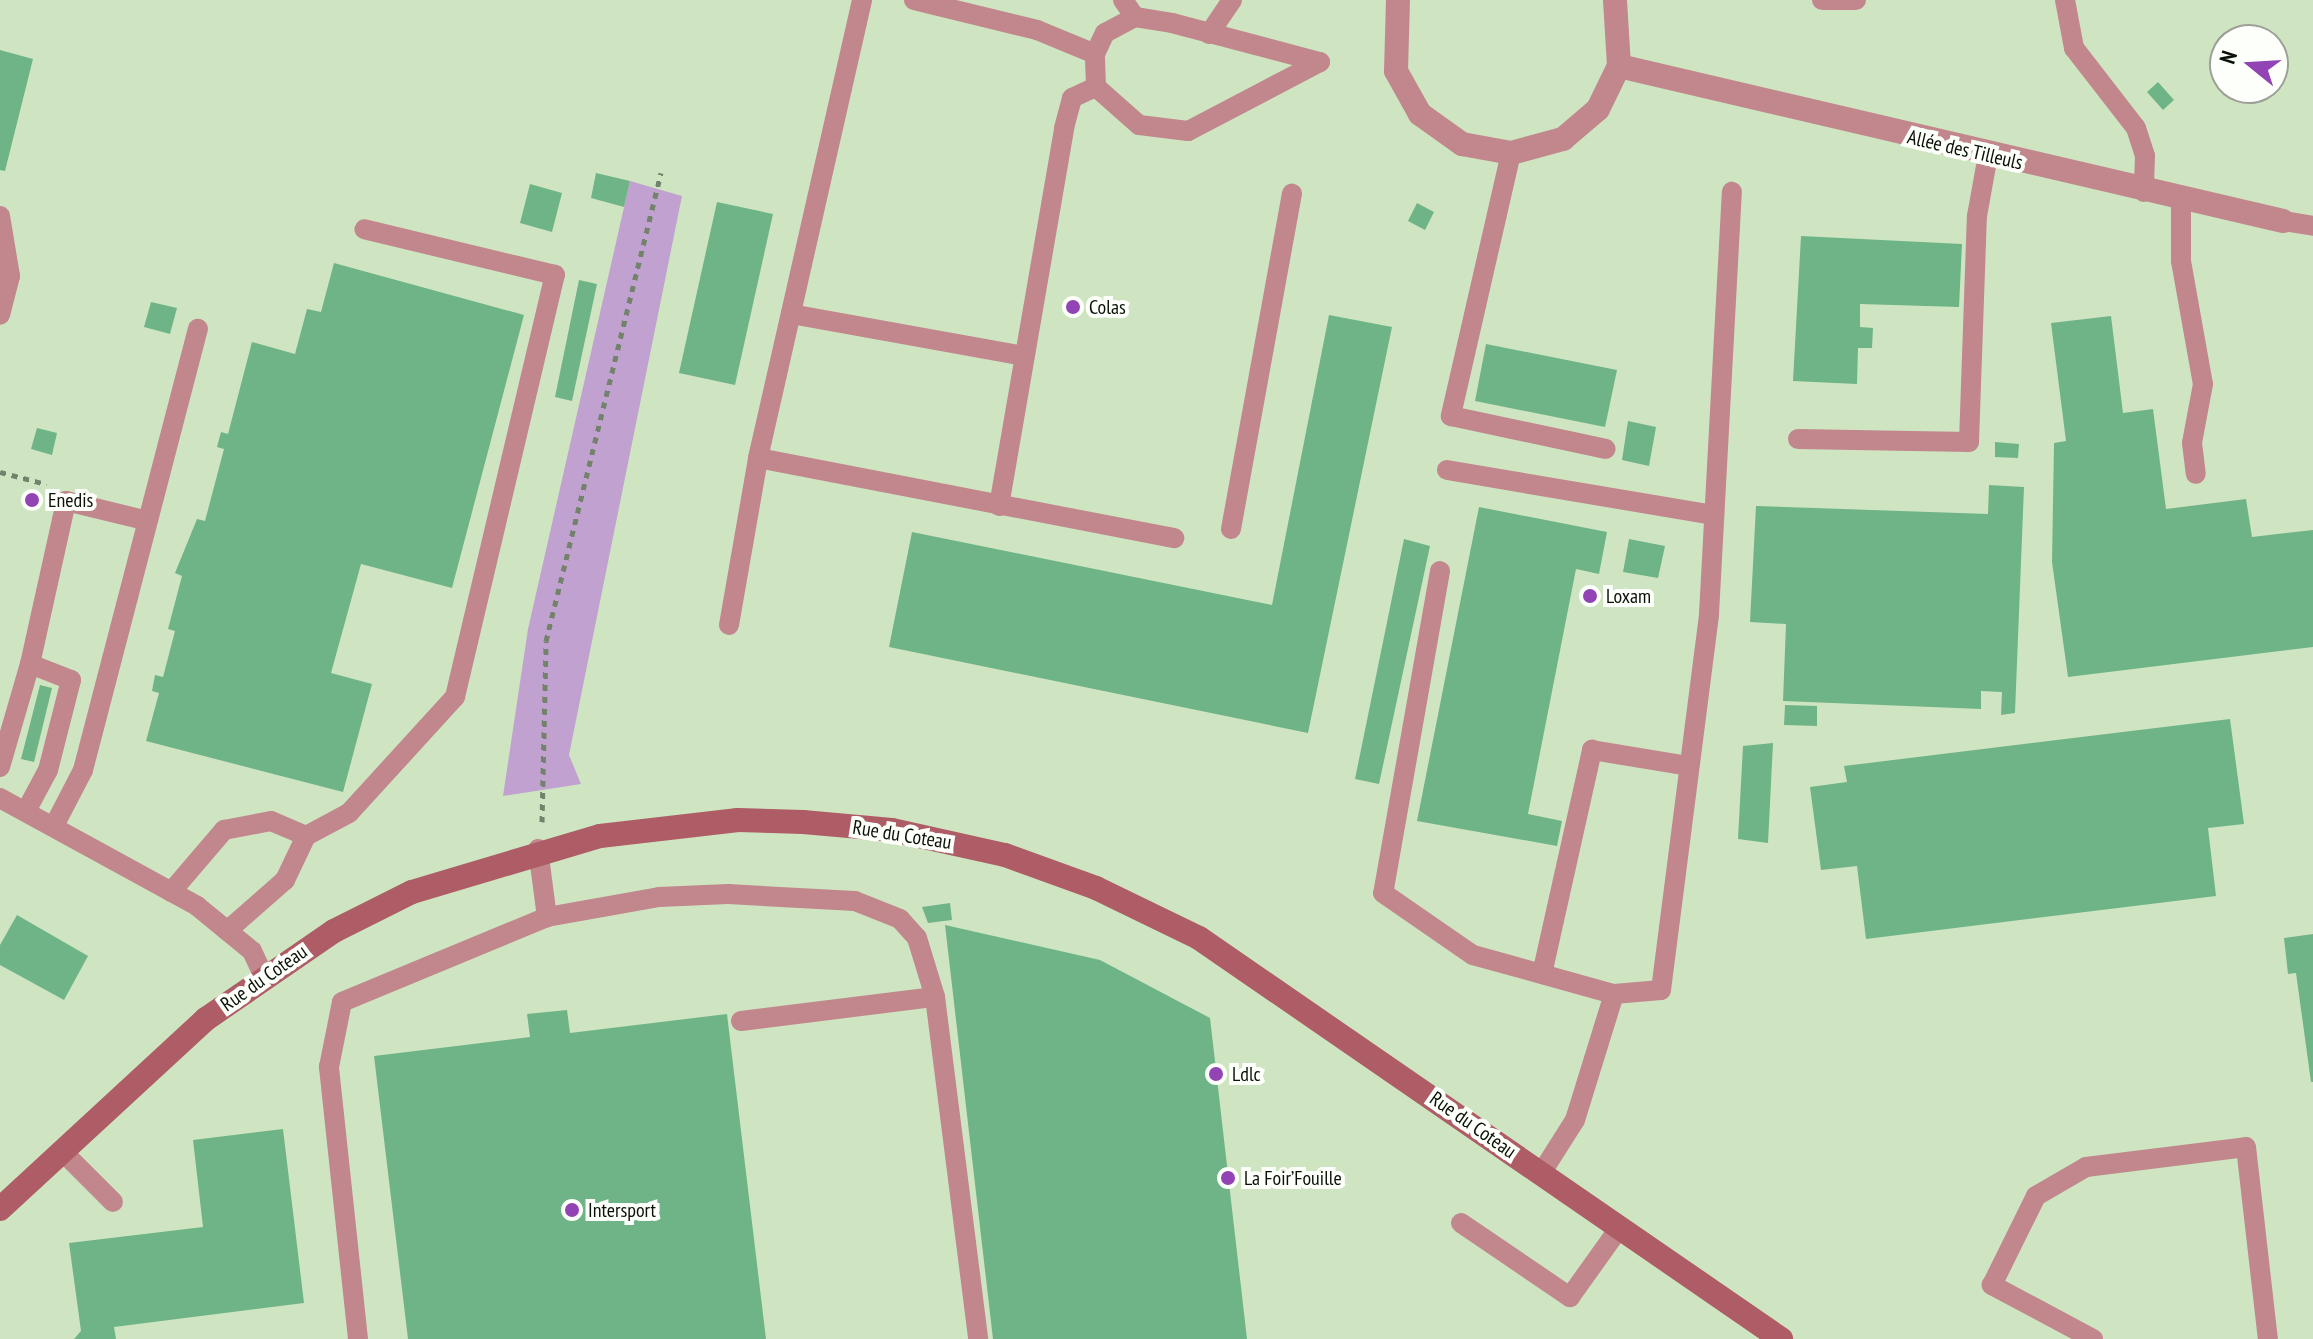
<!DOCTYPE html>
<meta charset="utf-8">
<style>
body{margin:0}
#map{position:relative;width:2313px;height:1339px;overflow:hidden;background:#cfe5c2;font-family:"PT Sans Narrow",sans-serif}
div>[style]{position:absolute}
.green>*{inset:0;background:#c0a1d0}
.building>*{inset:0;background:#6fb486}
.path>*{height:5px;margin-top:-2.5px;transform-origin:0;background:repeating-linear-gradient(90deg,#73826a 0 6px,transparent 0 12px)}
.lane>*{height:20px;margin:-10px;padding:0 10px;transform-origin:10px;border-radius:10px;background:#c1878c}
.street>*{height:24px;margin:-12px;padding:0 12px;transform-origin:12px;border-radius:12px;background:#c1878c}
.secondary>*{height:24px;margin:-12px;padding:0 12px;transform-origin:12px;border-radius:12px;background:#ae5c65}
.dots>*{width:22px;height:22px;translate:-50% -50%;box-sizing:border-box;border:4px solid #fdfffb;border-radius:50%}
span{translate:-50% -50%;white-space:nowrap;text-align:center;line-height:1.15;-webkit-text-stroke:8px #fdfffb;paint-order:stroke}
.street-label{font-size:20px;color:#0a1106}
.poi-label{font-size:20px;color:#0a1106}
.left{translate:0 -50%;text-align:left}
.north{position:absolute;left:2209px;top:24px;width:80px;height:80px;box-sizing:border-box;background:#fdfffb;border:2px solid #9ca099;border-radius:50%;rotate:288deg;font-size:22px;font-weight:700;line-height:32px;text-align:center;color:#0a1106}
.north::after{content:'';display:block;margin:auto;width:28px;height:36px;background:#9244b4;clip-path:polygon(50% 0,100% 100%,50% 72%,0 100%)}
</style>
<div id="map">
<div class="green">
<i style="clip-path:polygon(630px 181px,682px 196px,569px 755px,581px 784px,503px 796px,528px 629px)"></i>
</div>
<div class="building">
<i style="clip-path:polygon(0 50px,33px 59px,5px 171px,0 170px)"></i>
<i style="clip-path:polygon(2158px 82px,2174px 100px,2163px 110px,2147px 92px)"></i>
<i style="clip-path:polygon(596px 173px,630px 181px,624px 207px,591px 198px)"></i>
<i style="clip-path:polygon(530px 184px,562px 193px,552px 232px,520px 223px)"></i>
<i style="clip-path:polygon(717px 202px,773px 214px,735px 385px,679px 373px)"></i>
<i style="clip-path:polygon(1417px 203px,1434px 212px,1425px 230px,1408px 221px)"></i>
<i style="clip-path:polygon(1801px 236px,1962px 244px,1959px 307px,1860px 304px,1860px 327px,1873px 328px,1872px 348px,1858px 348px,1857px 384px,1793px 381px)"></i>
<i style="clip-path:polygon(334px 263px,524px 315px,452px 588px,361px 564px,331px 673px,372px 684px,343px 792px,146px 741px,159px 693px,152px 691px,155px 675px,163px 677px,175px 631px,168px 629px,182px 576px,175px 573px,197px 519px,205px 521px,224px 449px,217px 447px,221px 432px,228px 434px,252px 342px,295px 354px,307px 309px,321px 312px)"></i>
<i style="clip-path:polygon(579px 280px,597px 284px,572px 401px,555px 397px)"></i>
<i style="clip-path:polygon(151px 302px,177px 308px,170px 334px,144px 327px)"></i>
<i style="clip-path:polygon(1329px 315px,1392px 327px,1308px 733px,889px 647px,912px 532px,1272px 605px)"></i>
<i style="clip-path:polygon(2111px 316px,2123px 413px,2153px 409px,2166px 509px,2246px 499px,2252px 537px,2313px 530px,2313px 647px,2068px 677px,2052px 562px,2054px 443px,2066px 441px,2051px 323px)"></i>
<i style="clip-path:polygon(1486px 344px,1617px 370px,1605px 427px,1475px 401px)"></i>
<i style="clip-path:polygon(1628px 421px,1656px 427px,1649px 466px,1622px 460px)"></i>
<i style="clip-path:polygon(37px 428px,57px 433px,52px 455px,31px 449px)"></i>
<i style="clip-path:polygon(1995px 442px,2019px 444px,2018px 458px,1995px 457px)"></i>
<i style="clip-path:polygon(1989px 485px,2024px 487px,2015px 713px,2001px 715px,2002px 692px,1981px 691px,1981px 709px,1783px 701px,1786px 624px,1750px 622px,1756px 506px,1988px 514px)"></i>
<i style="clip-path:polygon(1479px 507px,1607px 532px,1599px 574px,1576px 569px,1528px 814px,1562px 821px,1557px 846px,1417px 821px)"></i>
<i style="clip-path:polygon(1404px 539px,1430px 546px,1379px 784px,1355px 779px)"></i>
<i style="clip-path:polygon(1629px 539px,1665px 546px,1658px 578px,1623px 572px)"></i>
<i style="clip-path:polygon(40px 685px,52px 688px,34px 762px,21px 759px)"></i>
<i style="clip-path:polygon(1785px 705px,1817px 706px,1817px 726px,1784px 725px)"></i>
<i style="clip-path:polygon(2230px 719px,2244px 824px,2208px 828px,2216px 896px,1866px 939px,1857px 866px,1821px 870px,1810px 787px,1847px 782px,1844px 766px)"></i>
<i style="clip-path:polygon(1773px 743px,1768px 843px,1738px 839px,1743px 746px)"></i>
<i style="clip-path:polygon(950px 903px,952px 920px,928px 923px,922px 907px)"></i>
<i style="clip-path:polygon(17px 915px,88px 956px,64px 1000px,0 965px,0 945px)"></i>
<i style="clip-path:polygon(945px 925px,1100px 960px,1210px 1018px,1247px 1339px,993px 1339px)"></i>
<i style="clip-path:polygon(2313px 934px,2313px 1082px,2311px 1082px,2296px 973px,2288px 974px,2284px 938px)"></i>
<i style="clip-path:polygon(567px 1010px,570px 1033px,727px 1014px,766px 1339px,408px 1339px,374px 1056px,530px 1037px,527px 1014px)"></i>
<i style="clip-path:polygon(283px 1129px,304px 1303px,114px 1327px,116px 1339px,74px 1339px,81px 1331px,69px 1243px,203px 1227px,193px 1140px)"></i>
</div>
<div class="path">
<i style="left:0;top:472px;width:48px;rotate:14.6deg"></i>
<i style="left:542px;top:822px;width:181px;rotate:-88.7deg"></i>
<i style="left:546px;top:641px;width:482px;rotate:-76.2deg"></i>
</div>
<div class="lane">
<i style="left:914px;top:0;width:127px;rotate:13.7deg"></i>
<i style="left:1037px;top:30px;width:63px;rotate:22.5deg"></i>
<i style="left:1123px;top:0;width:21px;rotate:55deg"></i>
<i style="left:1822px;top:0;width:34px"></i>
<i style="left:2065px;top:0;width:49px;rotate:79.4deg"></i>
<i style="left:2074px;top:48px;width:101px;rotate:52.2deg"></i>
<i style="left:2136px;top:128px;width:29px;rotate:72deg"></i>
<i style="left:2145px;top:156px;width:36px;rotate:92deg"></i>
<i style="left:1135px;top:17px;width:37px;rotate:9deg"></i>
<i style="left:1172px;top:23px;width:153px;rotate:14.8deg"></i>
<i style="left:1320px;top:62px;width:149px;rotate:152.4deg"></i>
<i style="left:1188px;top:131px;width:49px;rotate:-173deg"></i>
<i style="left:1139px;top:125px;width:57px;rotate:-138.5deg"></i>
<i style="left:1096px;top:87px;width:33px;rotate:-92deg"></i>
<i style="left:1095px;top:54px;width:23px;rotate:-65deg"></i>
<i style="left:1105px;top:33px;width:34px;rotate:-28deg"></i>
<i style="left:1209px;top:34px;width:41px;rotate:-55.9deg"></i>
<i style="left:1511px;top:153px;width:270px;rotate:102.9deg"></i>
<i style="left:1451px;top:416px;width:158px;rotate:12deg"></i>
<i style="left:2181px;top:200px;width:61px;rotate:90deg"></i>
<i style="left:2181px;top:261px;width:125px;rotate:79.9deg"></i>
<i style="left:2203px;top:384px;width:60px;rotate:100.6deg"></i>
<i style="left:2192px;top:443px;width:31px;rotate:83deg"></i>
<i style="left:0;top:216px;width:61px;rotate:80.5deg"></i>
<i style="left:10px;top:276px;width:40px;rotate:104.4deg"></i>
<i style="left:2283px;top:221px;width:30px;rotate:9deg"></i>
<i style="left:791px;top:314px;width:237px;rotate:10.2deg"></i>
<i style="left:1798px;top:439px;width:171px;rotate:1deg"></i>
<i style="left:1969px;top:442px;width:226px;rotate:-88deg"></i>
<i style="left:1977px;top:216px;width:62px;rotate:-79.8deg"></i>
<i style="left:758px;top:458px;width:424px;rotate:10.9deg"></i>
<i style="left:1447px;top:470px;width:271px;rotate:9.6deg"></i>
<i style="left:999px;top:506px;width:384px;rotate:-80.2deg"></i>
<i style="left:1064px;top:128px;width:31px;rotate:-75deg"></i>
<i style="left:1072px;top:98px;width:26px;rotate:-25deg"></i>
<i style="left:1231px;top:529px;width:341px;rotate:-79.7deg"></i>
<i style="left:1440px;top:571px;width:327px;rotate:100deg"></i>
<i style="left:1383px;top:893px;width:109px;rotate:34.6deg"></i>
<i style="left:1473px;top:955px;width:146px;rotate:15.5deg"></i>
<i style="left:729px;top:625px;width:169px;rotate:-80.1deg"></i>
<i style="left:758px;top:458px;width:470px;rotate:-77.2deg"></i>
<i style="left:30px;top:664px;width:167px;rotate:-77.5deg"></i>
<i style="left:66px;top:501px;width:84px;rotate:13.7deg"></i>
<i style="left:0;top:767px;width:107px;rotate:-73.8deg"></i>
<i style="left:30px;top:664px;width:44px;rotate:21.3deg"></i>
<i style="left:71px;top:680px;width:93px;rotate:104.3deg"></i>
<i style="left:48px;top:770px;width:47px;rotate:118.2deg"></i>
<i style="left:0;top:798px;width:225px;rotate:28.7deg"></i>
<i style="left:197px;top:906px;width:71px;rotate:39.3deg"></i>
<i style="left:252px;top:951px;width:26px;rotate:65deg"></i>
<i style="left:54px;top:826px;width:63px;rotate:-62.6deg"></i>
<i style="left:83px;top:770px;width:456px;rotate:-75.4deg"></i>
<i style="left:306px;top:836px;width:49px;rotate:-28.1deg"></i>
<i style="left:349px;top:813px;width:157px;rotate:-47.6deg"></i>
<i style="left:455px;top:697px;width:434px;rotate:-76.7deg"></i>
<i style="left:555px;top:275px;width:196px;rotate:-166.5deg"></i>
<i style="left:538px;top:849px;width:69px;rotate:82.5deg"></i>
<i style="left:171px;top:892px;width:82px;rotate:-49.5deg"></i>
<i style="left:224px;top:830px;width:48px;rotate:-10.8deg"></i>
<i style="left:271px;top:821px;width:38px;rotate:23deg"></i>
<i style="left:306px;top:836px;width:49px;rotate:115.5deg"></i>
<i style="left:285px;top:880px;width:77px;rotate:138.7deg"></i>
<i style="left:1542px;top:974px;width:230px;rotate:-77.4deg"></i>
<i style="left:1592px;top:750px;width:98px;rotate:9.4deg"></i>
<i style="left:741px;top:1021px;width:195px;rotate:-7.1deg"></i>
<i style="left:62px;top:1151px;width:72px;rotate:45deg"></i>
<i style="left:1542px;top:1172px;width:62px;rotate:-57.6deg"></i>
<i style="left:1575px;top:1120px;width:132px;rotate:-72.8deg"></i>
<i style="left:1614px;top:994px;width:47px;rotate:-4.9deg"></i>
<i style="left:1661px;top:990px;width:379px;rotate:-82.7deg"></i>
<i style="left:1709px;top:614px;width:423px;rotate:-86.9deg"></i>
<i style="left:1461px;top:1223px;width:132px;rotate:34.2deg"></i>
<i style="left:1570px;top:1297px;width:86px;rotate:-54.5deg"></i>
<i style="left:358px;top:1339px;width:274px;rotate:-96.1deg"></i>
<i style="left:329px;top:1067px;width:66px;rotate:-78.7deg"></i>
<i style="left:342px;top:1002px;width:222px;rotate:-22.5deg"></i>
<i style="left:547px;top:917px;width:114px;rotate:-10.1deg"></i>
<i style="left:659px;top:897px;width:69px;rotate:-2.5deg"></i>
<i style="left:728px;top:894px;width:127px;rotate:3.2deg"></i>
<i style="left:855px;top:901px;width:48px;rotate:21.8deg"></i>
<i style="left:900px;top:919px;width:25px;rotate:48deg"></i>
<i style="left:917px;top:938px;width:62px;rotate:73deg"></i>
<i style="left:935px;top:997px;width:345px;rotate:82.8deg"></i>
<i style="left:2093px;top:1339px;width:115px;rotate:-151.9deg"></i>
<i style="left:1992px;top:1285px;width:99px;rotate:-63.7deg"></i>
<i style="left:2036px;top:1196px;width:58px;rotate:-30.1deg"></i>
<i style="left:2086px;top:1167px;width:161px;rotate:-7.1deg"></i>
<i style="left:2246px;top:1147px;width:193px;rotate:83.5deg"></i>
</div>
<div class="street">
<i style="left:1398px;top:0;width:71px;rotate:91.6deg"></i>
<i style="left:1396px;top:71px;width:49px;rotate:60.8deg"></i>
<i style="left:1420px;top:114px;width:52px;rotate:35.5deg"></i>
<i style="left:1462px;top:144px;width:50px;rotate:10.4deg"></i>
<i style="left:1511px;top:153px;width:54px;rotate:-15.1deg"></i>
<i style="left:1563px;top:139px;width:46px;rotate:-40.6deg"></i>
<i style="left:1598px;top:109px;width:48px;rotate:-64deg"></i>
<i style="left:1619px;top:66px;width:66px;rotate:-93.5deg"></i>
<i style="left:1619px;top:66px;width:682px;rotate:13.14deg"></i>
</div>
<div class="secondary">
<i style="left:0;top:1209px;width:280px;rotate:-42.7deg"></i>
<i style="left:206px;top:1019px;width:155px;rotate:-34.5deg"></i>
<i style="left:334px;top:931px;width:87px;rotate:-26.6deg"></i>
<i style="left:412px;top:892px;width:196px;rotate:-16.6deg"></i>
<i style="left:600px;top:836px;width:139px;rotate:-6.6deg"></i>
<i style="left:738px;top:820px;width:65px;rotate:1.8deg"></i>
<i style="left:803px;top:822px;width:89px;rotate:5.1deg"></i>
<i style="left:892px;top:830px;width:116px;rotate:12.5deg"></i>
<i style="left:1005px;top:855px;width:97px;rotate:19.9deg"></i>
<i style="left:1096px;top:888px;width:114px;rotate:25.9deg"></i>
<i style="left:1199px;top:938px;width:707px;rotate:34.57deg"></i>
</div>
<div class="dots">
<i style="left:1073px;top:307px;background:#9244b4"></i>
<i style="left:32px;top:500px;background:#9244b4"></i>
<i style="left:1590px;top:596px;background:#9244b4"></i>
<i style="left:1216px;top:1074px;background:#9244b4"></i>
<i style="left:1228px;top:1178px;background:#9244b4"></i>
<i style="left:572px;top:1210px;background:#9244b4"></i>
</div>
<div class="street-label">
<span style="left:1965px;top:150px;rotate:13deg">Allée des Tilleuls</span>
<span style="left:902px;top:835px;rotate:9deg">Rue du Coteau</span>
<span style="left:264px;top:978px;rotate:-35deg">Rue du Coteau</span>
<span style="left:1473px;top:1125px;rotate:35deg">Rue du Coteau</span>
</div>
<div class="poi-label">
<span class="left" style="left:1089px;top:307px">Colas</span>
<span class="left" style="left:48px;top:500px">Enedis</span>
<span class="left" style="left:1606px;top:596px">Loxam</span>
<span class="left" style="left:1232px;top:1074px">Ldlc</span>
<span class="left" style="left:1244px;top:1178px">La Foir’Fouille</span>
<span class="left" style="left:588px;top:1210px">Intersport</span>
</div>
<div class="north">N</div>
</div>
